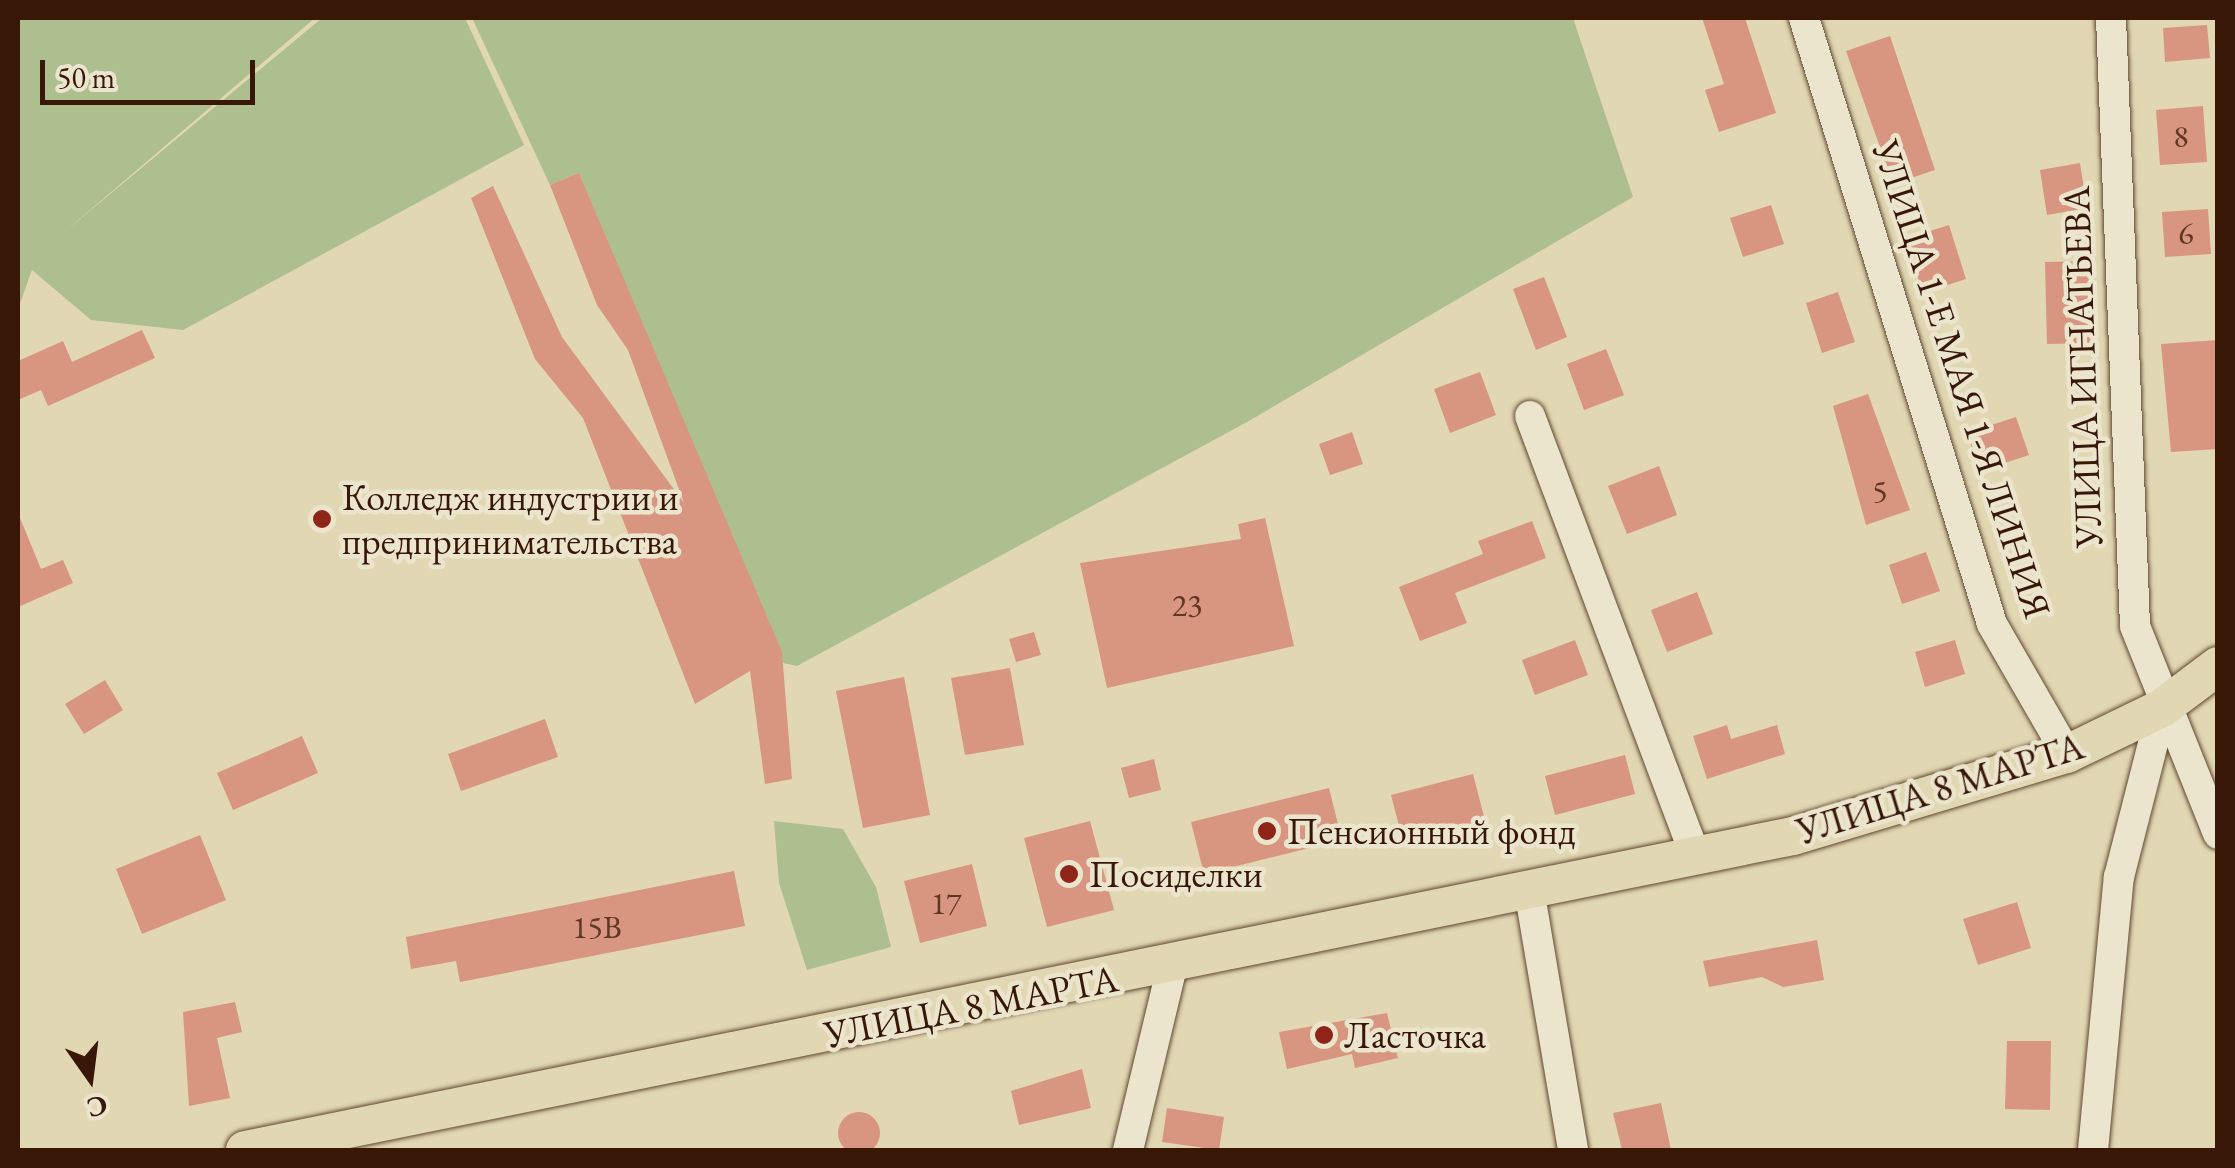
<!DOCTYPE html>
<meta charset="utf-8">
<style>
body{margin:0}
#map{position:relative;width:2235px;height:1168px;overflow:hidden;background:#e1d7b2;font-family:"EB Garamond",serif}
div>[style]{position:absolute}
.green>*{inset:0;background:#aebf8f}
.building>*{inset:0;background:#d8957f}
.round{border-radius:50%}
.roads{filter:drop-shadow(0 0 2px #624731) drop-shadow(0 0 2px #624731)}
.minor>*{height:30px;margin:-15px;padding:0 15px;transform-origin:15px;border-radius:15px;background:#ece5cd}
.major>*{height:38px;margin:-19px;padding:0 19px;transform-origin:19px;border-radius:19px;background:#e1d7b2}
.dots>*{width:28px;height:28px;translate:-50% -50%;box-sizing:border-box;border:5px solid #ece5cd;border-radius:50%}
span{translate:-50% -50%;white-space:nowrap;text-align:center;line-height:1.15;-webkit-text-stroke:9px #ece5cd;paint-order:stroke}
.number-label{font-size:32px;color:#603624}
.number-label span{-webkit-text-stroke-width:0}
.street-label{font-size:38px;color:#381706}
.poi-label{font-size:38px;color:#381706}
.left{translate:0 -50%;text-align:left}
.frame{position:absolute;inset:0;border:20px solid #381706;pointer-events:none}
.north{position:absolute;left:40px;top:1028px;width:100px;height:100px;-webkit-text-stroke:8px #ece5cd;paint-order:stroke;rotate:166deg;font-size:28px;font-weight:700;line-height:40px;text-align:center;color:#381706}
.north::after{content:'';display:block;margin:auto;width:35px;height:45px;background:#381706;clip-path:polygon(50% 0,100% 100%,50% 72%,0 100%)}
.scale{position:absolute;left:40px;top:60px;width:215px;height:45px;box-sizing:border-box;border:5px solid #381706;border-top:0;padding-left:12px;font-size:30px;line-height:35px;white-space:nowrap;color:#381706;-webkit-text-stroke:8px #ece5cd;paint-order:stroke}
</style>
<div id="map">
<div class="green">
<i style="clip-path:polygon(18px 18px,315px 18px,62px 234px,322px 18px,465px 18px,524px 145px,183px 330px,91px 320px,32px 270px,18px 309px)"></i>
<i style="clip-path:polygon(472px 18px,1573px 18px,1633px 197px,1247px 422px,797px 666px,783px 663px,579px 173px,550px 185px)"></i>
<i style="clip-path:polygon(774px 821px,843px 829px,876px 887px,891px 947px,807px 970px,779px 883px)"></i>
</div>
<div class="building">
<i style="clip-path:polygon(1702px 18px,1745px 18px,1776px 113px,1719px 132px,1705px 90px,1724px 84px)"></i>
<i style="clip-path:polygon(2207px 25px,2210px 58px,2165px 62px,2163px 28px)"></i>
<i style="clip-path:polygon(1890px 36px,1935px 170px,1893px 184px,1846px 51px)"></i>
<i style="clip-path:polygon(2203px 106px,2207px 162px,2160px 165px,2156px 110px)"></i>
<i style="clip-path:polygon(2080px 163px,2087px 208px,2047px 215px,2040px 170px)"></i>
<i style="clip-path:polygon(579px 173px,782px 652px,792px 779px,765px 784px,750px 671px,695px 704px,583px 418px,535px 359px,471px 198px,493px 186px,562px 337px,684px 503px,628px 350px,597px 305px,550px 185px)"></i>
<i style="clip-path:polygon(1771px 205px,1784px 244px,1743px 257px,1730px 218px)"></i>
<i style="clip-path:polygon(2208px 209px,2211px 254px,2165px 257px,2162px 212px)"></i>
<i style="clip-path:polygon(1949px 225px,1966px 279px,1923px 293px,1905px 239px)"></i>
<i style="clip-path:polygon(2095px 261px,2097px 343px,2047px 344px,2045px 262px)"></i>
<i style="clip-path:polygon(1544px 277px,1567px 337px,1536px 350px,1513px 289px)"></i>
<i style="clip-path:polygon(1838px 292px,1855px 342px,1822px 353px,1806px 303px)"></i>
<i style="clip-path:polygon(142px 330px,155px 358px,48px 406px,41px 390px,18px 400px,18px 361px,63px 341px,72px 362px)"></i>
<i style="clip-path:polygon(2218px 340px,2218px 449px,2171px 452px,2161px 344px)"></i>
<i style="clip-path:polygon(1606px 349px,1624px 395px,1584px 410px,1567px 364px)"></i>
<i style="clip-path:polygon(1480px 372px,1496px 415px,1450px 433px,1434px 389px)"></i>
<i style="clip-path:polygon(1868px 394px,1910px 510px,1866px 525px,1833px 406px)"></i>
<i style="clip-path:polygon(2016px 417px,2029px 455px,1980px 471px,1967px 433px)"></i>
<i style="clip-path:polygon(1352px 432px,1363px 464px,1330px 475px,1319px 444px)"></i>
<i style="clip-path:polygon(1659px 466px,1677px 515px,1627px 534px,1608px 486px)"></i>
<i style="clip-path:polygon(18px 513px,41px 569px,63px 560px,73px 583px,18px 607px)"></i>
<i style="clip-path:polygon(1265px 518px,1294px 646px,1107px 688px,1080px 563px,1241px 539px,1238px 524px)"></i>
<i style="clip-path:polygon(1532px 521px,1546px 558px,1455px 593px,1467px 623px,1420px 641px,1399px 587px,1483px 554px,1478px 541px)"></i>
<i style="clip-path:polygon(1926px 552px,1940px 591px,1902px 604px,1889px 565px)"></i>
<i style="clip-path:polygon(1697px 592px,1713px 634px,1667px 652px,1651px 610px)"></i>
<i style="clip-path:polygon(1034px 632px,1041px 655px,1016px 662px,1009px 639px)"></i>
<i style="clip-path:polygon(1575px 640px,1588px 675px,1535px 695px,1522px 660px)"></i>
<i style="clip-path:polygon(1955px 640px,1965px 674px,1925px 687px,1915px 652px)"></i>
<i style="clip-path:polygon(1010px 668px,1024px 745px,965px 755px,951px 678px)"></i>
<i style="clip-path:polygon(904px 677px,930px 815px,863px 828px,836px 691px)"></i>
<i style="clip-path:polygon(105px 680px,123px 710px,84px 734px,65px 704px)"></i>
<i style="clip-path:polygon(545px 719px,558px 757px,461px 791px,448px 754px)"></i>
<i style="clip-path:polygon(1727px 725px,1731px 739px,1777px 725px,1785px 754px,1707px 779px,1693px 736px)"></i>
<i style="clip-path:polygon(302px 736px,318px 773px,233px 810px,217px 773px)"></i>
<i style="clip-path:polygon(1625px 755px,1635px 794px,1555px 815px,1545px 776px)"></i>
<i style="clip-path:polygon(1154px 759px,1161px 790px,1129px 798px,1121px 768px)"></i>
<i style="clip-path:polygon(1473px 774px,1486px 824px,1404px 845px,1391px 795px)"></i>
<i style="clip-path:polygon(1329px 788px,1342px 840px,1204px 874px,1191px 822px)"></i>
<i style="clip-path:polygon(1090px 821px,1114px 910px,1047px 927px,1024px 838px)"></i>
<i style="clip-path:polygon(200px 835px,226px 900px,142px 934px,116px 869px)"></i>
<i style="clip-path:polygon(972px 864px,987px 926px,920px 943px,904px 881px)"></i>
<i style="clip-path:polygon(734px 871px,745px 926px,460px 982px,456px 961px,411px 969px,406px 937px)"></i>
<i style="clip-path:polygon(2017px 902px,2031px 948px,1978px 965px,1963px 919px)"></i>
<i style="clip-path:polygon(1817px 940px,1824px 980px,1783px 987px,1762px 977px,1709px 987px,1703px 961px)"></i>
<i style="clip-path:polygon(235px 1002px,242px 1032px,217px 1038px,230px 1098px,189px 1106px,183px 1012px)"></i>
<i style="clip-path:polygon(1387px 1013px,1398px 1058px,1355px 1068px,1352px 1054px,1287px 1069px,1279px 1032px)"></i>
<i style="clip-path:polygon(2007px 1041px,2051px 1041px,2050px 1110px,2005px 1109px)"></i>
<i style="clip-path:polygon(1082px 1069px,1091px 1108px,1019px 1125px,1011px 1091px)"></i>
<i style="clip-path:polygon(1661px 1103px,1671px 1150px,1622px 1150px,1613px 1113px)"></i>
<i style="clip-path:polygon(1167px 1108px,1224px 1117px,1219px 1150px,1162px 1142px)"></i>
<i class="round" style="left:838px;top:1112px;width:42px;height:42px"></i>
</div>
<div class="roads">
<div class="minor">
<i style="left:1804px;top:18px;width:634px;rotate:72.76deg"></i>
<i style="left:1992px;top:624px;width:150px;rotate:60deg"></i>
<i style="left:2111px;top:18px;width:608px;rotate:87.74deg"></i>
<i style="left:2135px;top:626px;width:224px;rotate:68.2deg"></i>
<i style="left:1530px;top:416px;width:472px;rotate:69.4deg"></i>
<i style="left:1530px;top:895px;width:259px;rotate:80.4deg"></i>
<i style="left:1128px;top:1150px;width:188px;rotate:-76.5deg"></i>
<i style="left:2093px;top:1150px;width:274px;rotate:-84.6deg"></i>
<i style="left:2119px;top:877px;width:174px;rotate:-75.7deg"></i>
</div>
<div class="major">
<i style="left:245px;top:1150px;width:1580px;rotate:-11.47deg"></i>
<i style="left:1793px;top:836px;width:286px;rotate:-16.7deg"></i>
<i style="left:2067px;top:754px;width:106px;rotate:-25.8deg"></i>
<i style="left:2162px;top:708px;width:70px;rotate:-36.9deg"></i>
</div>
</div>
<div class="dots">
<i style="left:322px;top:519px;background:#8f2418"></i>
<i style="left:1267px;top:831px;background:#8f2418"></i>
<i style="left:1069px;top:874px;background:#8f2418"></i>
<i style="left:1324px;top:1035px;background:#8f2418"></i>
</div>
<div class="number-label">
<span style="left:2181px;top:136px">8</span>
<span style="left:2186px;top:233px">6</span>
<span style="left:1880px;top:491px">5</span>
<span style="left:1187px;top:605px">23</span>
<span style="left:946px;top:903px">17</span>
<span style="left:597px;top:927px">15В</span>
</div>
<div class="street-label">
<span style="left:2082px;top:367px;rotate:-92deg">УЛИЦА ИГНАТЬЕВА</span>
<span style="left:1962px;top:379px;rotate:72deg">УЛИЦА 1-Е МАЯ 1-Я ЛИНИЯ</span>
<span style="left:1940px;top:788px;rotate:-17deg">УЛИЦА 8 МАРТА</span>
<span style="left:971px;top:1006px;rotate:-11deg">УЛИЦА 8 МАРТА</span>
</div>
<div class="poi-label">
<span class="left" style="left:342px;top:519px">Колледж индустрии и<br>предпринимательства</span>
<span class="left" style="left:1287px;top:831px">Пенсионный фонд</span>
<span class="left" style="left:1089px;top:874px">Посиделки</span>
<span class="left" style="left:1344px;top:1035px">Ласточка</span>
</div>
<div class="frame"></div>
<div class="north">С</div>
<div class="scale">50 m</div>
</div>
